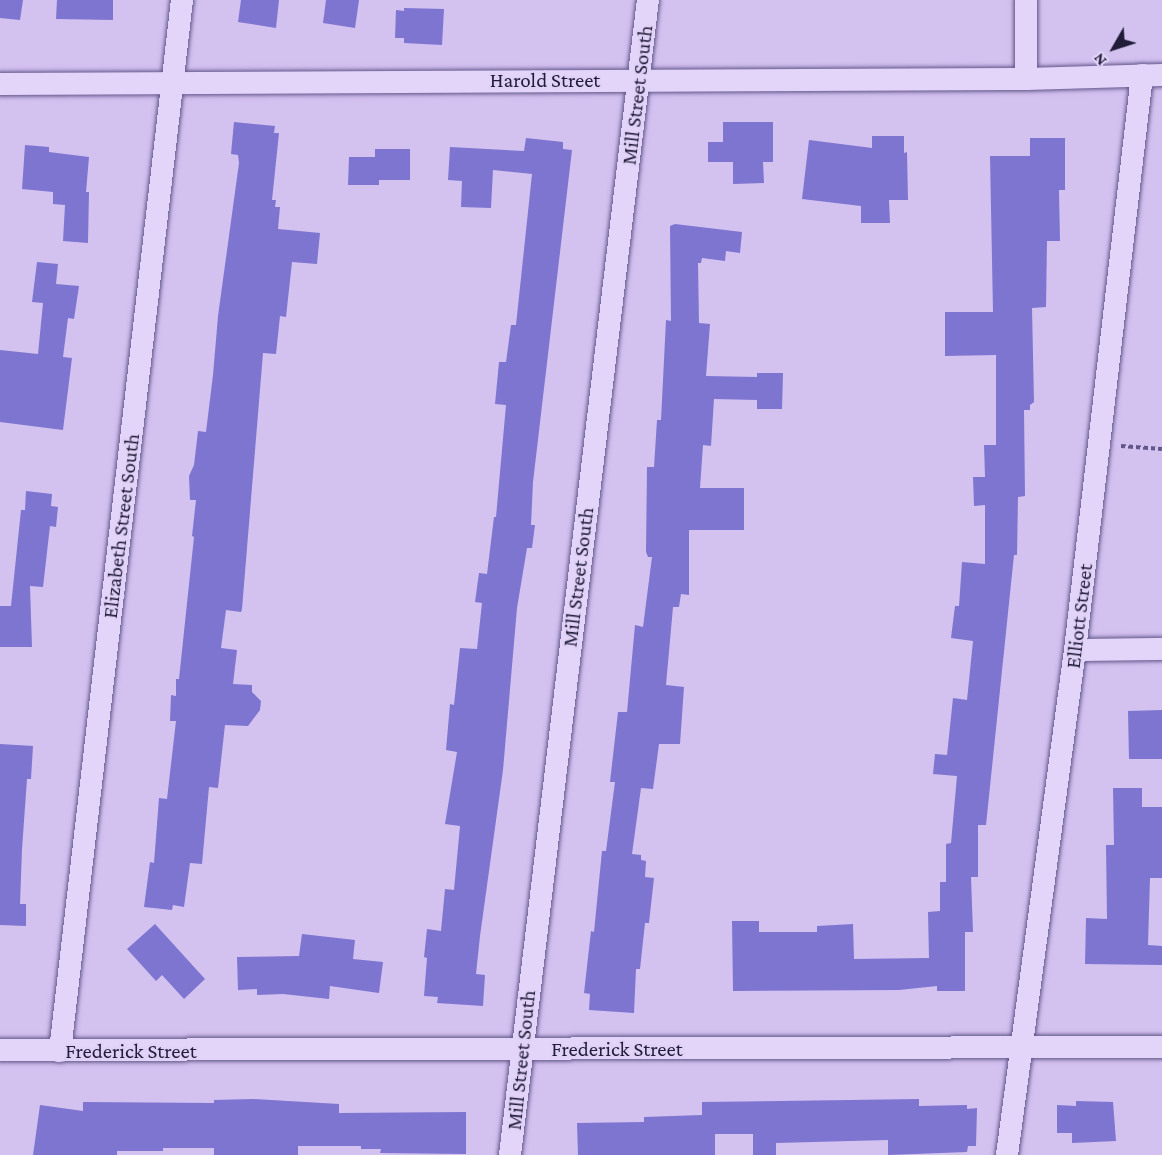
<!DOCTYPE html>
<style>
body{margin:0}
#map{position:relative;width:1162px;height:1155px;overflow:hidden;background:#d3c1f0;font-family:"Crimson Pro",serif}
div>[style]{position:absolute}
.building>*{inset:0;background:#7d75d0}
.path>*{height:4px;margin-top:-2px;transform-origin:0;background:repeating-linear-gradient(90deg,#62578b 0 4.5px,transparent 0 7.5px)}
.roads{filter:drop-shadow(0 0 2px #62578b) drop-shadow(0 0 2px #62578b)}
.street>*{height:22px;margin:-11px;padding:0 11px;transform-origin:11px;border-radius:11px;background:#e3d5fa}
span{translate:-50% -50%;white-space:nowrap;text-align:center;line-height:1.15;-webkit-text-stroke:4.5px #e0d1f7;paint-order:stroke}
.street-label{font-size:21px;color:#211d39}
.north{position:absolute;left:1084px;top:18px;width:60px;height:60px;-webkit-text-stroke:4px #e0d1f7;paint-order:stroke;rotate:231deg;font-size:16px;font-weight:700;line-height:24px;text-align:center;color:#211d39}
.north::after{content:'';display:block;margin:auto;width:21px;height:27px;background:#211d39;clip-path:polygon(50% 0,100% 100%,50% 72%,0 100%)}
</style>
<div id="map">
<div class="building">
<i style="clip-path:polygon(0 0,23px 0,20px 20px,0 18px)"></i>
<i style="clip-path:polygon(57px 0,113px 0,113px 20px,56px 19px)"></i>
<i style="clip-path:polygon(241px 0,279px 0,276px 28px,238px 22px)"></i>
<i style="clip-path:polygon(326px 0,359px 0,355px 28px,323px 23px)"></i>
<i style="clip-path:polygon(404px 8px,444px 9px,442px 45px,404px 43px,404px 38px,395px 38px,396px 10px,404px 11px)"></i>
<i style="clip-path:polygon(234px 122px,275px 126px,274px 133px,279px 133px,272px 200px,276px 200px,275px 207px,280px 207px,278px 229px,320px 233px,317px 264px,292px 262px,286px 317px,280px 316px,276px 354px,263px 353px,242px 609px,241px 612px,226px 610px,221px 648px,237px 650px,233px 684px,252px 685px,252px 692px,261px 701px,260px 710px,248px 726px,225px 725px,218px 788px,209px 787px,202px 864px,190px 863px,184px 907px,173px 905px,172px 910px,144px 907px,150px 862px,154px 863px,159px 798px,167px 799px,176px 721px,170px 721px,171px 695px,176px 696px,176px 679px,179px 679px,194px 537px,192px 536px,196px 500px,190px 500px,189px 476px,194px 465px,198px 431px,206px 432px,213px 375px,218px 316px,239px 163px,238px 155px,231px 154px)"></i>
<i style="clip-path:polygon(723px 122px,773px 122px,773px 162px,763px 162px,764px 183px,733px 184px,733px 162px,708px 162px,708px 142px,723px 142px)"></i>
<i style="clip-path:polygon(872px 136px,904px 136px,904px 153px,907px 152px,908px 200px,889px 200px,890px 223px,861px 223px,861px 206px,802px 199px,809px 140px,872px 148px)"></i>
<i style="clip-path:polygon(526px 138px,563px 142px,563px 149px,572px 150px,533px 482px,531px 525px,535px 525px,532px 548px,527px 548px,517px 608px,503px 770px,480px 936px,476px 974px,485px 975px,483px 1006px,437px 1003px,438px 997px,424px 996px,427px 958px,424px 957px,427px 929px,441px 931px,445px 889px,454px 890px,460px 826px,445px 824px,457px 752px,446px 750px,450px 704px,454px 705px,460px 648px,477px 649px,482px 603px,475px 602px,479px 573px,487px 574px,494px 517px,496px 517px,506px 405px,495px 404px,499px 362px,506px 362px,511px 325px,516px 325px,532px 174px,493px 170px,491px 208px,461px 207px,462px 181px,448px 180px,450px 147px,524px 151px)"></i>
<i style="clip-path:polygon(1030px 138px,1065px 138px,1065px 190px,1059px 190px,1060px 241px,1047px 241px,1046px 307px,1032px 308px,1034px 402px,1030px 405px,1030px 410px,1024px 410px,1025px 496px,1018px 497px,1017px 555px,1014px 555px,986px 825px,978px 825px,978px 877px,971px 877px,973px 932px,965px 932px,965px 991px,937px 991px,937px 986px,899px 990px,733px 991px,732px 921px,759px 921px,759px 932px,817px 932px,817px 926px,853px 924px,854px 959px,929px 958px,928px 912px,940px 911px,940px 882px,946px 882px,946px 844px,951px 843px,957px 776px,933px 774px,935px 754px,947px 755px,953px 698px,967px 700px,973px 641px,951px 638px,955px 606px,959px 606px,962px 562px,985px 564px,985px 505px,974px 506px,973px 477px,985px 477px,984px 445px,996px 445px,996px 355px,945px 356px,945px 312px,993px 312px,990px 156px,1030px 156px)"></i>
<i style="clip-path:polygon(25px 145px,49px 147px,49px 152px,89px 157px,86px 192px,89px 192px,88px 243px,63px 241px,65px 205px,53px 204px,53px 192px,22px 189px)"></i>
<i style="clip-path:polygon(375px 149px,410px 149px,410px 180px,379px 180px,379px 185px,348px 185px,349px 157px,375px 157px)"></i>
<i style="clip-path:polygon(675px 224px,742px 232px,740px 253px,726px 251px,725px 261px,702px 258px,701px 263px,698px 263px,699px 323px,710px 324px,706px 376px,757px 377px,757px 373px,783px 373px,782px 409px,757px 409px,757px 400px,714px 399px,711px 446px,703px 445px,700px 488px,744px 488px,744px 530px,689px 530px,689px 595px,681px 594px,679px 607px,673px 607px,666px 685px,684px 687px,680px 744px,659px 744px,653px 789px,641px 788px,632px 854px,641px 855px,641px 860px,646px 861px,645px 877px,654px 878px,649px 923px,645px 923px,640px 969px,636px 969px,634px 1013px,589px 1010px,590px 994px,584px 993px,591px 931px,594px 932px,602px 851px,606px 851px,615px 782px,610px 782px,618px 712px,627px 712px,635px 625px,643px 627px,652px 557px,648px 557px,646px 552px,647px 467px,654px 467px,657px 420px,661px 420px,666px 320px,671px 321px,670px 226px)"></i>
<i style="clip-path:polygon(37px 262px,58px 264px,56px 284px,79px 286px,74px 319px,68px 318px,63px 357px,72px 358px,63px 430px,0 422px,0 350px,38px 354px,43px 303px,32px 302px)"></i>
<i style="clip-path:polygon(26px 491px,52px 494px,51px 506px,58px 507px,56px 527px,50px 526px,43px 587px,30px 586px,32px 647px,0 647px,0 606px,11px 606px,21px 510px,25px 510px)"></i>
<i style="clip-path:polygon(1162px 710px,1162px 759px,1129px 759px,1128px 711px)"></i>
<i style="clip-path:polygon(0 744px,33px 746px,31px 779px,27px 779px,22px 849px,20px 904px,26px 904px,26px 926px,0 925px)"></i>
<i style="clip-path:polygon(1113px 788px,1142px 788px,1142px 807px,1162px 807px,1162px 878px,1150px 878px,1148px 945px,1162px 946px,1162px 965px,1085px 964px,1086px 918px,1107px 919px,1106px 845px,1114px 845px)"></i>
<i style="clip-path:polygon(155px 924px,205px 979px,184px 999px,162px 975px,156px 981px,127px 949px)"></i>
<i style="clip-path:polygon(302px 934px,355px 940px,353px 959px,383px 962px,379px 993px,330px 986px,329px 999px,283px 994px,257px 995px,257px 989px,238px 990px,237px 957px,299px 956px)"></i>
<i style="clip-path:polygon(253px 1099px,339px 1104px,339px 1113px,466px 1112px,466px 1154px,380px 1153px,381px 1149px,361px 1149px,361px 1146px,298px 1146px,298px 1155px,214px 1155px,214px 1148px,163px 1148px,163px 1151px,117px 1151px,117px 1155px,33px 1155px,40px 1105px,83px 1111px,83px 1102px,214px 1103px,214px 1100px)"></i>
<i style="clip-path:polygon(919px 1099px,919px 1106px,967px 1105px,967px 1109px,977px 1108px,976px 1146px,968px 1146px,967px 1152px,888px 1155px,888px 1140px,776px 1143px,776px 1155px,753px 1155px,753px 1134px,715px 1134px,715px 1155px,578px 1155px,577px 1123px,644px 1122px,644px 1117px,702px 1115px,702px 1102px)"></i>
<i style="clip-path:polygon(1076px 1101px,1113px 1102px,1116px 1141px,1072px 1143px,1072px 1133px,1057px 1133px,1057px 1105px,1076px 1106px)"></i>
</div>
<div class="path">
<i style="left:1121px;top:446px;width:41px;rotate:4.2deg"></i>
</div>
<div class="roads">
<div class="street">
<i style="left:1026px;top:79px;width:79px;rotate:-90deg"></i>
<i style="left:0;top:84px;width:1026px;rotate:-0.28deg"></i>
<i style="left:1026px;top:79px;width:136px;rotate:-1.7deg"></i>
<i style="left:1075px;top:650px;width:87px;rotate:-0.7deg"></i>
<i style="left:0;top:1050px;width:1162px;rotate:-0.15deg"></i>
<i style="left:60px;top:1051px;width:1058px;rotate:-83.38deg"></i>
<i style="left:510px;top:1155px;width:1163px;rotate:-83.19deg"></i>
<i style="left:1007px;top:1155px;width:510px;rotate:-82.33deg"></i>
<i style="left:1075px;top:650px;width:579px;rotate:-83.35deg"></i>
</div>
</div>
<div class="street-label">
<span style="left:545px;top:80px">Harold Street</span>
<span style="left:637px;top:95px;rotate:-83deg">Mill Street South</span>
<span style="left:121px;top:526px;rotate:-83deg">Elizabeth Street South</span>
<span style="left:578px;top:577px;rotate:-83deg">Mill Street South</span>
<span style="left:1079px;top:616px;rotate:-83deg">Elliott Street</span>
<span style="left:617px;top:1049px">Frederick Street</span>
<span style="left:131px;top:1051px">Frederick Street</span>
<span style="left:521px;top:1060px;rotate:-84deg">Mill Street South</span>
</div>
<div class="north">N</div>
</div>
